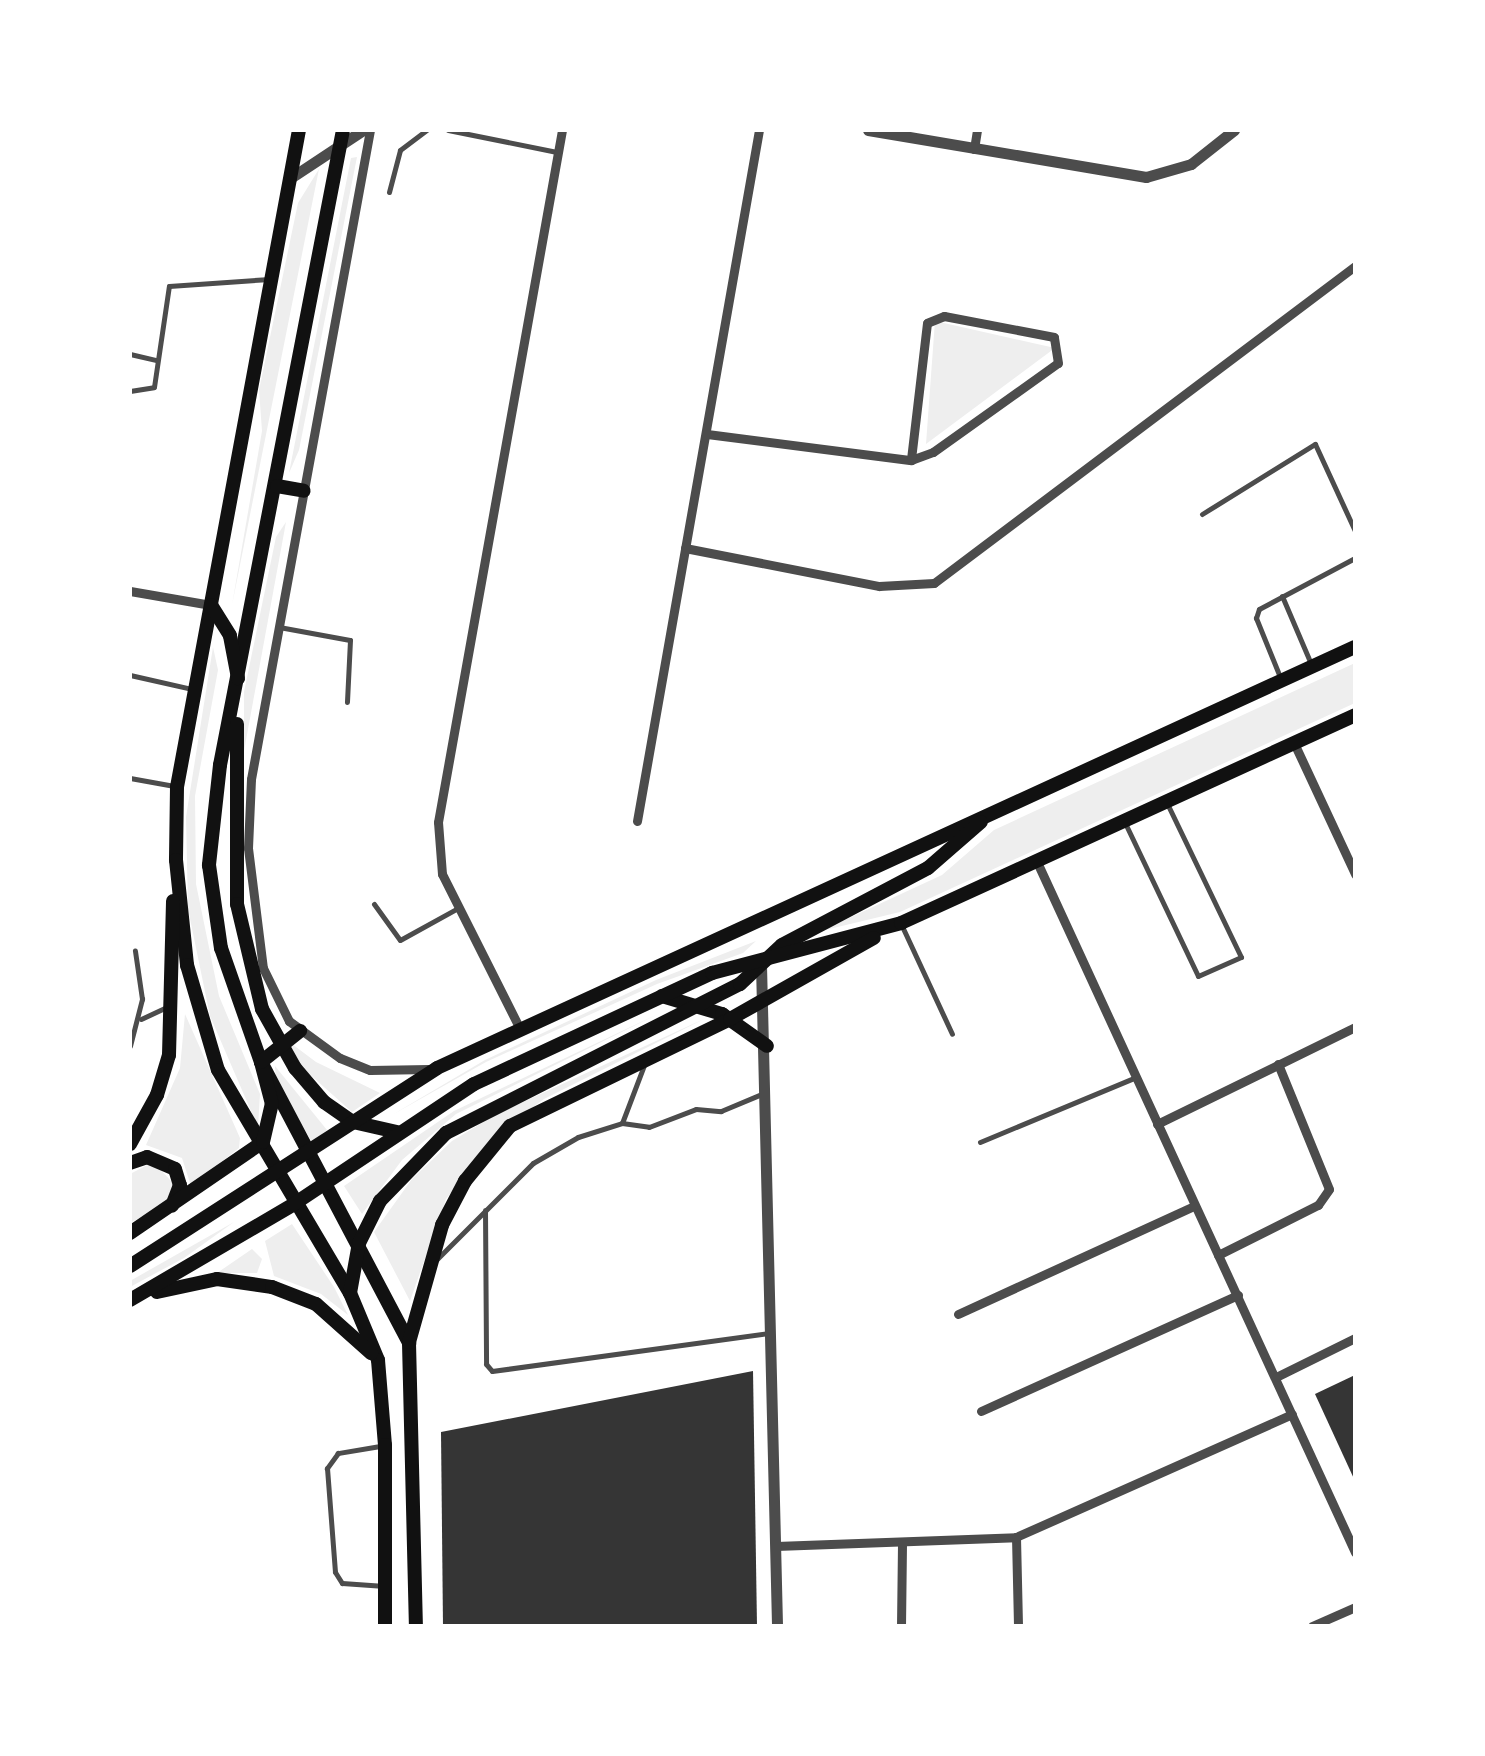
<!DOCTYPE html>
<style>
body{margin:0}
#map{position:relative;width:1485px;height:1756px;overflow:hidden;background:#fff;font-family:Roboto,sans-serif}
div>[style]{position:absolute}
.green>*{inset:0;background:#eee}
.building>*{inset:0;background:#353535}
.service>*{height:5px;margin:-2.5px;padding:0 2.5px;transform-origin:2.5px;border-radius:2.5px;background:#4c4c4c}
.minor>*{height:9px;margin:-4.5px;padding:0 4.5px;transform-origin:4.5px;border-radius:4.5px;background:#4c4c4c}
.tertiary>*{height:11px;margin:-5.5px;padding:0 5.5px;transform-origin:5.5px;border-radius:5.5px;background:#4c4c4c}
.primary>*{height:14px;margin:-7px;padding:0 7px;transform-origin:7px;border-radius:7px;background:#111}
span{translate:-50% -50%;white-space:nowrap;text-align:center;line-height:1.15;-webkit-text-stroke:10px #fff;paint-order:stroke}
.frame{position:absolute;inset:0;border:132px solid #fff;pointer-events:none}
</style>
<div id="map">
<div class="green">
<i style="clip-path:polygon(357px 157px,299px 450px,289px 473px,351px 158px)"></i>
<i style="clip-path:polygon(319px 169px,232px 605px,262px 431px,259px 390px,298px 203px)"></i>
<i style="clip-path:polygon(935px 321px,1055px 348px,926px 444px)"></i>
<i style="clip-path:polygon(286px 522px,244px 751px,244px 692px,276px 537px)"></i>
<i style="clip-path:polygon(213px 647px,218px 670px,195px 796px,196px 884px,219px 996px,260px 1094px,258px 1127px,210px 1016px,188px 909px,186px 817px)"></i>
<i style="clip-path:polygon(1355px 663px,1355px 703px,900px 912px,821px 931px,942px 875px,994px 830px)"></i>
<i style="clip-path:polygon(756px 941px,743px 953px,657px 984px,486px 1062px,392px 1115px,485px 1060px,656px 980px)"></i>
<i style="clip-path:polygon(662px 1012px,456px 1114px,402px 1160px,362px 1214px,344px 1186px,454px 1111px)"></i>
<i style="clip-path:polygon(185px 1014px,240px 1138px,239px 1148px,191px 1186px,182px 1158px,146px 1145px,180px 1068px)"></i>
<i style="clip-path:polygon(706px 1018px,544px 1099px,498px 1133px,446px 1199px,410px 1301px,374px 1232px,412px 1179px,452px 1141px,495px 1115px)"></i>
<i style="clip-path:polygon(292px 1044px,316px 1062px,380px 1093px,352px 1112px,288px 1055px)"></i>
<i style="clip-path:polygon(275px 1066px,327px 1130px,312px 1142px,276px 1082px)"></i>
<i style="clip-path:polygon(153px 1162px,175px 1185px,167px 1203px,130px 1223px,130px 1174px)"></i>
<i style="clip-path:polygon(234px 1222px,184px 1258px,130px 1287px,130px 1281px)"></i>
<i style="clip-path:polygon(292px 1224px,334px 1287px,348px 1315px,321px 1294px,274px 1276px,265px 1241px)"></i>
<i style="clip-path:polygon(252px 1249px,262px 1259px,257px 1273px,217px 1273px)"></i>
</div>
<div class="building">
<i style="clip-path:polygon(753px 1371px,757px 1626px,443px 1626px,441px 1432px)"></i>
<i style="clip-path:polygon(1355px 1375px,1355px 1481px,1315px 1394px)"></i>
</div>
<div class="service">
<i style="left:448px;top:130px;width:111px;rotate:11.4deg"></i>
<i style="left:389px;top:192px;width:43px;rotate:-75.3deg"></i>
<i style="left:400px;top:150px;width:34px;rotate:-37deg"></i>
<i style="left:130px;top:354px;width:27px;rotate:13deg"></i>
<i style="left:130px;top:391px;width:24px;rotate:-9deg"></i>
<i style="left:154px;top:387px;width:102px;rotate:-81.6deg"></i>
<i style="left:169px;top:286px;width:101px;rotate:-4deg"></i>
<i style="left:1202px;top:514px;width:133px;rotate:-31.8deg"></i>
<i style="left:1315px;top:444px;width:96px;rotate:65.3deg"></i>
<i style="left:1282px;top:596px;width:74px;rotate:66.9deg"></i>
<i style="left:279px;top:627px;width:72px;rotate:10.4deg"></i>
<i style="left:350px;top:640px;width:62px;rotate:92.8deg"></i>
<i style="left:130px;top:675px;width:64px;rotate:12.7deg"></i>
<i style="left:1280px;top:677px;width:64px;rotate:-112.1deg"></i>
<i style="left:1256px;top:618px;width:9px;rotate:-72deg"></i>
<i style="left:1259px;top:609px;width:109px;rotate:-28deg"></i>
<i style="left:130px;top:778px;width:45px;rotate:10.3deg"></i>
<i style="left:1126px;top:825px;width:167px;rotate:64.5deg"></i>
<i style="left:1198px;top:976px;width:47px;rotate:-23.8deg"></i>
<i style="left:1241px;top:957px;width:169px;rotate:-115.7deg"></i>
<i style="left:374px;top:904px;width:44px;rotate:54.2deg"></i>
<i style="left:400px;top:940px;width:66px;rotate:-28.9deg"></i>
<i style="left:901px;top:924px;width:121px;rotate:65.1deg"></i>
<i style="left:141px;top:1019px;width:26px;rotate:-25deg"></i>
<i style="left:130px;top:1046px;width:49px;rotate:-75.7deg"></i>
<i style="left:142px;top:999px;width:49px;rotate:-98.3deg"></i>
<i style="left:622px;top:1123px;width:62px;rotate:-69.2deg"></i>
<i style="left:980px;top:1142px;width:167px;rotate:-22.6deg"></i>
<i style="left:485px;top:1210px;width:154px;rotate:89.6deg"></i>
<i style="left:486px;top:1364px;width:9px;rotate:49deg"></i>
<i style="left:492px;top:1371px;width:279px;rotate:-7.8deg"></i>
<i style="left:436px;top:1260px;width:137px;rotate:-45deg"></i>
<i style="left:533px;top:1163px;width:52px;rotate:-30deg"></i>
<i style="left:578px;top:1137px;width:46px;rotate:-17.7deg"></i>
<i style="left:622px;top:1123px;width:27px;rotate:8deg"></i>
<i style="left:649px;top:1127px;width:50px;rotate:-21deg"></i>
<i style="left:696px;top:1109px;width:25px;rotate:5deg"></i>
<i style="left:721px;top:1111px;width:47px;rotate:-22.7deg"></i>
<i style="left:380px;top:1446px;width:43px;rotate:170.5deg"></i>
<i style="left:338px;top:1453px;width:19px;rotate:126deg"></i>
<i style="left:327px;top:1468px;width:104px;rotate:85.6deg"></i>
<i style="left:335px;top:1572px;width:13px;rotate:58deg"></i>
<i style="left:342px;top:1583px;width:39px;rotate:4deg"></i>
</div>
<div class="minor">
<i style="left:370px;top:130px;width:660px;rotate:100.39deg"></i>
<i style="left:251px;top:779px;width:69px;rotate:92.5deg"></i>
<i style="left:248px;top:848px;width:121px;rotate:82.9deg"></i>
<i style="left:263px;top:968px;width:59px;rotate:63.9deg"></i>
<i style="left:289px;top:1021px;width:63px;rotate:36deg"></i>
<i style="left:340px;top:1058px;width:32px;rotate:22deg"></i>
<i style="left:370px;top:1070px;width:59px;rotate:-1deg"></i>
<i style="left:974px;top:149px;width:19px;rotate:-81deg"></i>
<i style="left:707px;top:434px;width:206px;rotate:7.3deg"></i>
<i style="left:911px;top:460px;width:23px;rotate:-20deg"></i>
<i style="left:933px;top:452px;width:153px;rotate:-35.5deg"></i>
<i style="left:1058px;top:363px;width:26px;rotate:-99deg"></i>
<i style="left:1054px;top:337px;width:112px;rotate:-169.2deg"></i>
<i style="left:944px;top:316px;width:18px;rotate:158deg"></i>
<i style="left:927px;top:323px;width:138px;rotate:96.7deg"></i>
<i style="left:685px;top:548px;width:198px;rotate:11.1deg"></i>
<i style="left:879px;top:586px;width:55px;rotate:-3.1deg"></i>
<i style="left:934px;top:583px;width:527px;rotate:-36.98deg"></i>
<i style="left:130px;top:591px;width:82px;rotate:9.8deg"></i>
<i style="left:1294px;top:743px;width:145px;rotate:65deg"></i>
<i style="left:637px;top:821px;width:702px;rotate:-79.99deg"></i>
<i style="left:1037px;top:862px;width:760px;rotate:65.26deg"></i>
<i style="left:519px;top:1027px;width:171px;rotate:-116.7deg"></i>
<i style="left:442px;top:874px;width:52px;rotate:-94.4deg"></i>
<i style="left:438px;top:822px;width:703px;rotate:-79.84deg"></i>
<i style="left:1157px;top:1124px;width:220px;rotate:-26.1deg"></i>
<i style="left:1218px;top:1255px;width:112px;rotate:-26.6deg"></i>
<i style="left:1318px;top:1205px;width:19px;rotate:-55deg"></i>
<i style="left:1329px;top:1189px;width:135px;rotate:-112.2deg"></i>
<i style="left:958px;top:1314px;width:260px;rotate:-24.6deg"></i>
<i style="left:1276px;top:1377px;width:88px;rotate:-26.3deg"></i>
<i style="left:981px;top:1411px;width:282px;rotate:-24.3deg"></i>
<i style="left:1016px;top:1537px;width:89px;rotate:88.7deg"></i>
<i style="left:776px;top:1546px;width:240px;rotate:-2.1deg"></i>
<i style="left:1016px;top:1537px;width:302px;rotate:-24deg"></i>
<i style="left:901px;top:1626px;width:83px;rotate:-89.3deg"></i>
<i style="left:1312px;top:1626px;width:47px;rotate:-23.8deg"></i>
</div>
<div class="tertiary">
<i style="left:868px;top:130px;width:282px;rotate:9.6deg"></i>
<i style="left:1146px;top:177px;width:47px;rotate:-16.1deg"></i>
<i style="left:1191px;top:164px;width:55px;rotate:-38.3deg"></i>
<i style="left:292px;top:177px;width:85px;rotate:-33.5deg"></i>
<i style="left:761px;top:965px;width:661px;rotate:88.61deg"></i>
</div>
<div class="primary">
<i style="left:299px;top:130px;width:668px;rotate:100.52deg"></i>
<i style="left:177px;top:787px;width:73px;rotate:90.8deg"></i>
<i style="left:176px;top:860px;width:106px;rotate:84deg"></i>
<i style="left:187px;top:965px;width:109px;rotate:73.6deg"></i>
<i style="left:218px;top:1070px;width:259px;rotate:59.4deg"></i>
<i style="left:350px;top:1293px;width:73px;rotate:67.3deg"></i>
<i style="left:378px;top:1360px;width:85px;rotate:85.3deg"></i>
<i style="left:385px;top:1445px;width:181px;rotate:90deg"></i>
<i style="left:343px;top:130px;width:647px;rotate:100.96deg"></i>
<i style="left:220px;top:765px;width:101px;rotate:96.3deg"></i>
<i style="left:209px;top:865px;width:84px;rotate:81.8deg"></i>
<i style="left:221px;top:948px;width:121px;rotate:70.7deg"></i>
<i style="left:261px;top:1062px;width:318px;rotate:62.2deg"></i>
<i style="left:409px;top:1343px;width:283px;rotate:88.6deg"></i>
<i style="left:277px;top:486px;width:27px;rotate:10deg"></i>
<i style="left:211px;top:605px;width:36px;rotate:58deg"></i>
<i style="left:230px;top:636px;width:43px;rotate:79.2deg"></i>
<i style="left:237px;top:724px;width:180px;rotate:90deg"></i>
<i style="left:237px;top:904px;width:108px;rotate:76.6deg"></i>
<i style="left:262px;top:1009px;width:68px;rotate:60.8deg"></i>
<i style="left:295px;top:1068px;width:45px;rotate:49.5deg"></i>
<i style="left:324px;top:1102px;width:35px;rotate:35deg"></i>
<i style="left:353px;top:1122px;width:45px;rotate:12.8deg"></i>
<i style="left:662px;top:996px;width:63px;rotate:16.7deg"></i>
<i style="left:722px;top:1014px;width:55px;rotate:35.4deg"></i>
<i style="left:130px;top:1144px;width:56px;rotate:-61.1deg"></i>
<i style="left:157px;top:1095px;width:42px;rotate:-73.3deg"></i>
<i style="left:169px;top:1055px;width:154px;rotate:-88.5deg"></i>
<i style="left:130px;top:1163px;width:18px;rotate:-19deg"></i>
<i style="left:147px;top:1157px;width:30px;rotate:23deg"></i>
<i style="left:175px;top:1169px;width:17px;rotate:73deg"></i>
<i style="left:180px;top:1185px;width:22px;rotate:111deg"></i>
<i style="left:130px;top:1233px;width:161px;rotate:-34.4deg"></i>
<i style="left:263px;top:1142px;width:39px;rotate:-77deg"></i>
<i style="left:272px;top:1104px;width:43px;rotate:-104.7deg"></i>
<i style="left:261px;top:1062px;width:50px;rotate:-38.5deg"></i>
<i style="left:130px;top:1266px;width:365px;rotate:-32.8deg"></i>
<i style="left:437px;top:1068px;width:1010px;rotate:-24.64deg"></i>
<i style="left:157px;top:1292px;width:61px;rotate:-12.2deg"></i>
<i style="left:217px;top:1279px;width:56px;rotate:8.3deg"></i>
<i style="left:272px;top:1287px;width:47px;rotate:21.1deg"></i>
<i style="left:316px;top:1304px;width:74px;rotate:41.7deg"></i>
<i style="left:350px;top:1293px;width:51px;rotate:-79.8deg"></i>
<i style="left:359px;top:1243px;width:47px;rotate:-63.4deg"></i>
<i style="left:380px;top:1201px;width:95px;rotate:-45.9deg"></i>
<i style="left:446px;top:1133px;width:330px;rotate:-26.9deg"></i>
<i style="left:740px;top:984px;width:57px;rotate:-42.9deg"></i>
<i style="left:782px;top:945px;width:165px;rotate:-27.8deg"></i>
<i style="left:928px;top:868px;width:70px;rotate:-41deg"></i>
<i style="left:130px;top:1300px;width:190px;rotate:-30.3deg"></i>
<i style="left:294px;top:1204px;width:216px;rotate:-33.7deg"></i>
<i style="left:474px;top:1084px;width:263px;rotate:-25deg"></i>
<i style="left:712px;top:973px;width:196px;rotate:-14.8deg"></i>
<i style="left:901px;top:923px;width:499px;rotate:-24.6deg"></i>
<i style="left:409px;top:1342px;width:122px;rotate:-74.2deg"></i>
<i style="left:442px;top:1225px;width:50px;rotate:-62.4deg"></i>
<i style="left:465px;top:1181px;width:71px;rotate:-50.7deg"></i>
<i style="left:510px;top:1126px;width:245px;rotate:-25.9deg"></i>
<i style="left:730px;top:1019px;width:165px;rotate:-29.4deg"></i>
</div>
<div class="frame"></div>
</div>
